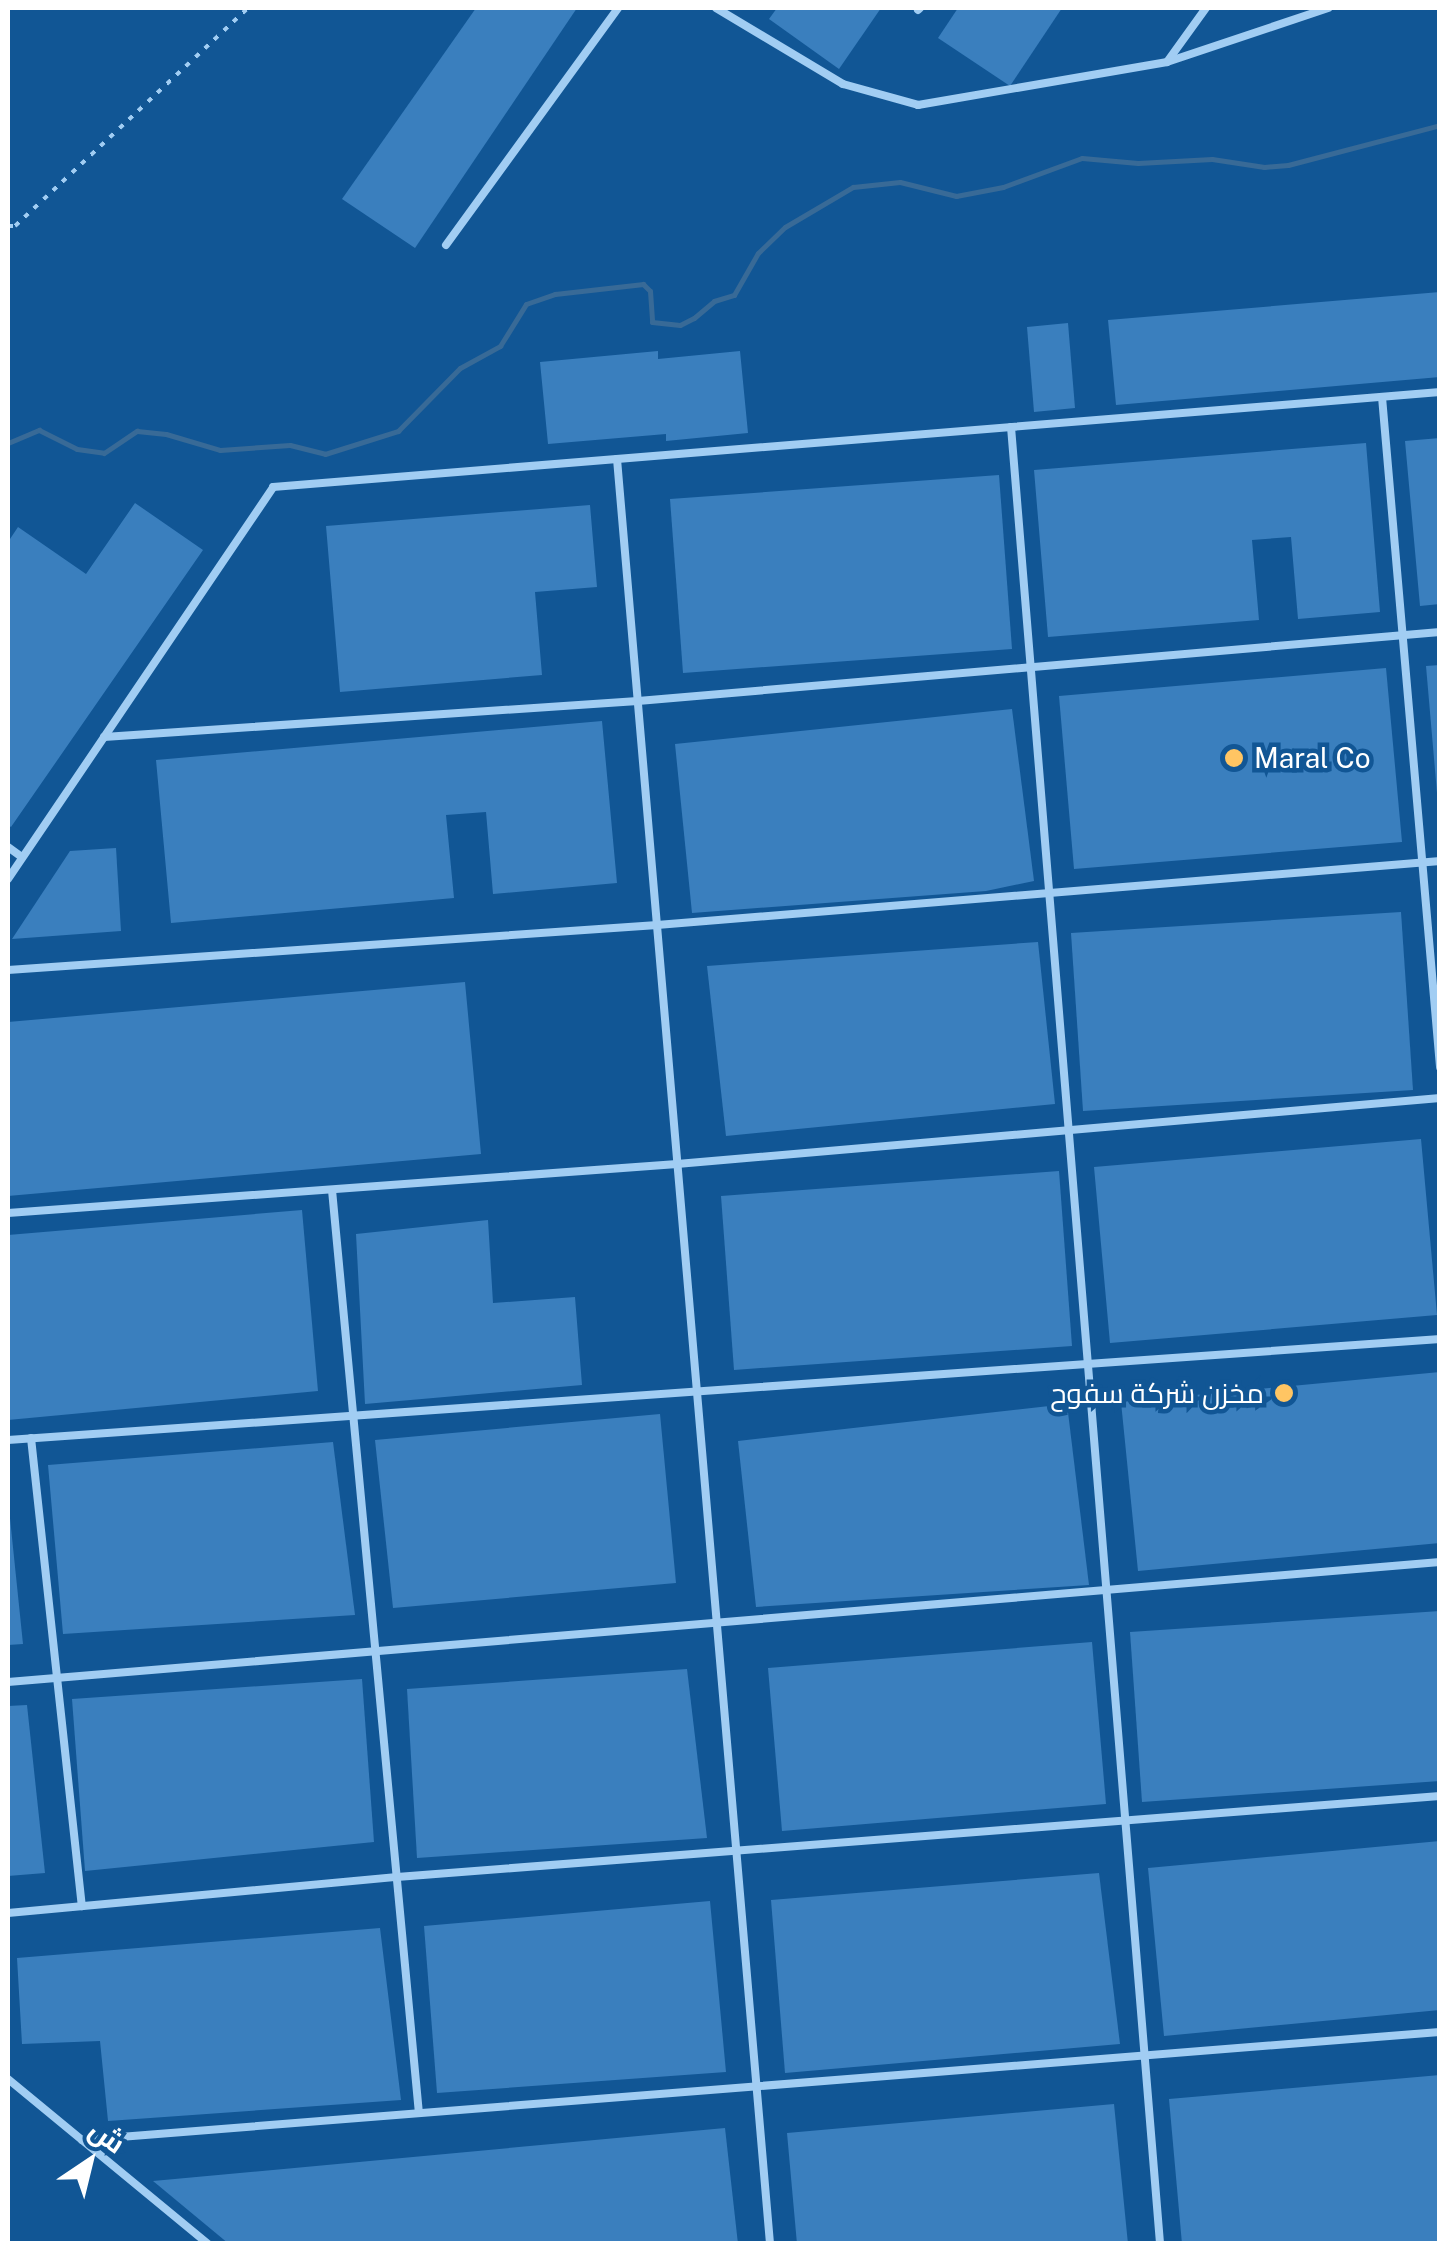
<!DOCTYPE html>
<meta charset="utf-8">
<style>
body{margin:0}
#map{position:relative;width:1447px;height:2251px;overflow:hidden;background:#115695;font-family:"Public Sans",Cairo,sans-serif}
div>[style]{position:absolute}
.stream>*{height:5px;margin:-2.5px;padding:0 2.5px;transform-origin:2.5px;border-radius:2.5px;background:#386a97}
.building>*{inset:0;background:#3a7fbe}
.path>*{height:4px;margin-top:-2px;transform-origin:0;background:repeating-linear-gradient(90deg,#a1cdf3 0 5px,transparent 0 13px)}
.lane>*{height:8px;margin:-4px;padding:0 4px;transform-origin:4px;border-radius:4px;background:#a1cdf3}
.dots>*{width:28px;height:28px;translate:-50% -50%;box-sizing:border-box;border:5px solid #115695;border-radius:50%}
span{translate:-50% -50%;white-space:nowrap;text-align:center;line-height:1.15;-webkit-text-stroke:9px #115695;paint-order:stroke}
.poi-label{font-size:28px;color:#fff}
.left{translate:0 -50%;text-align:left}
.right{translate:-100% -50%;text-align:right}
.frame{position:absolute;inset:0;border:10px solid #fff;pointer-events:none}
.north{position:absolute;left:40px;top:2111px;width:100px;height:100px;-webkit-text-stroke:8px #115695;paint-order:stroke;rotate:35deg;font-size:28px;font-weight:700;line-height:40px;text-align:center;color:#fff}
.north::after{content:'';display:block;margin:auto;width:35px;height:45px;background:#fff;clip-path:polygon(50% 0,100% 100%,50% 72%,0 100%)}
</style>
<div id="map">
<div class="stream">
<i style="left:8px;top:443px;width:34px;rotate:-23deg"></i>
<i style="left:39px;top:430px;width:42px;rotate:26.6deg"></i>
<i style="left:77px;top:449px;width:27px;rotate:8deg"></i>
<i style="left:104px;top:453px;width:40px;rotate:-34deg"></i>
<i style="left:137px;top:431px;width:29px;rotate:6deg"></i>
<i style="left:166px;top:434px;width:56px;rotate:16.5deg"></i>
<i style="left:220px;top:450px;width:70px;rotate:-4.1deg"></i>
<i style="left:290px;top:445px;width:36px;rotate:14deg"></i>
<i style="left:325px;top:454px;width:77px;rotate:-17.5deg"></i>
<i style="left:398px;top:431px;width:88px;rotate:-45.5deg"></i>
<i style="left:460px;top:368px;width:46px;rotate:-28.8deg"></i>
<i style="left:500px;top:346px;width:49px;rotate:-58.2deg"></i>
<i style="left:526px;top:304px;width:31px;rotate:-19deg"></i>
<i style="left:555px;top:294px;width:89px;rotate:-6.5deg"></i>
<i style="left:643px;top:284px;width:10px;rotate:45deg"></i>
<i style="left:650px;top:291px;width:31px;rotate:86deg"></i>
<i style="left:652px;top:322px;width:28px;rotate:6deg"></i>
<i style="left:680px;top:325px;width:16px;rotate:-27deg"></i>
<i style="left:694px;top:318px;width:26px;rotate:-40deg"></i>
<i style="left:714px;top:301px;width:21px;rotate:-17deg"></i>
<i style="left:734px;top:295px;width:48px;rotate:-60.3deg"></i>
<i style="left:758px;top:253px;width:37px;rotate:-44deg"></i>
<i style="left:785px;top:227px;width:79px;rotate:-30.5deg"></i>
<i style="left:853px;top:187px;width:47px;rotate:-6.1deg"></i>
<i style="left:900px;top:182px;width:58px;rotate:14deg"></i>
<i style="left:956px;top:196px;width:48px;rotate:-10.8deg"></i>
<i style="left:1003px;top:187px;width:84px;rotate:-20.2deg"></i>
<i style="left:1082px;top:158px;width:56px;rotate:5.1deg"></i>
<i style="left:1138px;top:163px;width:74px;rotate:-3.1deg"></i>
<i style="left:1212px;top:159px;width:53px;rotate:8.7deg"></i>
<i style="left:1264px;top:167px;width:24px;rotate:-5deg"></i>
<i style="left:1288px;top:165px;width:157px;rotate:-14.7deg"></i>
</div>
<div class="building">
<i style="clip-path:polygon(476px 8px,577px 8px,415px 248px,342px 199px)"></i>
<i style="clip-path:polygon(777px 8px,881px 8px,839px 69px,769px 19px)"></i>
<i style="clip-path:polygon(958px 8px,1062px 8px,1010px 86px,938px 38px)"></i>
<i style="clip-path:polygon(1440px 292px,1440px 377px,1116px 405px,1108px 320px)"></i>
<i style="clip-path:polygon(1068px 323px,1075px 408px,1034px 412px,1027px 327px)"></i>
<i style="clip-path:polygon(658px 351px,658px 359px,740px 351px,748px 433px,666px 441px,666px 434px,548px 444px,540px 362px)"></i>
<i style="clip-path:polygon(1440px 438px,1440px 604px,1420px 606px,1405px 441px)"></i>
<i style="clip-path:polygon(1366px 443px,1380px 612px,1298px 619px,1291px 537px,1252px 540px,1259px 620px,1048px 637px,1034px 470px)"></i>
<i style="clip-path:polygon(999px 475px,1012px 649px,683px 673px,670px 499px)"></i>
<i style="clip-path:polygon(135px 503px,203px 550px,11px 827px,8px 825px,8px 542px,18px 527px,86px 574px)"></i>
<i style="clip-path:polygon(590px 505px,597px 587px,535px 592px,542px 675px,340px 692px,326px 526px)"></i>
<i style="clip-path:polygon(1440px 665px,1440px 793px,1437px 793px,1426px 666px)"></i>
<i style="clip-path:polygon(1386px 668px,1402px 842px,1074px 869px,1059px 696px)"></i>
<i style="clip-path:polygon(1012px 709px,1034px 881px,986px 891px,692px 913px,675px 744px)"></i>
<i style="clip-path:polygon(602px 721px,617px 883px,493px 894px,486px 812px,446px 815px,454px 898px,171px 923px,156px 760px)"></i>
<i style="clip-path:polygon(116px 848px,121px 931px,12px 939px,70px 851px)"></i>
<i style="clip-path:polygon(1401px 912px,1413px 1090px,1083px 1111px,1071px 933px)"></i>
<i style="clip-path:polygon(1038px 942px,1055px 1104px,726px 1136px,707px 966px)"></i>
<i style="clip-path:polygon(465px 982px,481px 1154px,8px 1196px,8px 1022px)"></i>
<i style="clip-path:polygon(1421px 1139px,1437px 1315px,1110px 1343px,1094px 1167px)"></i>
<i style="clip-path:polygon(1059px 1171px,1072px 1346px,734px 1370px,721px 1196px)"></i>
<i style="clip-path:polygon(302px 1210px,318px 1391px,8px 1420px,8px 1235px)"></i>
<i style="clip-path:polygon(488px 1220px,493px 1303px,575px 1297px,582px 1385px,365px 1404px,356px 1234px)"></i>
<i style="clip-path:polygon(1440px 1372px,1440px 1543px,1138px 1571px,1121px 1402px)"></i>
<i style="clip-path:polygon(1067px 1404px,1089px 1585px,756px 1607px,738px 1441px)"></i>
<i style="clip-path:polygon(660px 1414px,676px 1583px,393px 1608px,375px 1440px)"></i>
<i style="clip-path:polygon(333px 1442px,355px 1615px,63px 1634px,48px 1465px)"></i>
<i style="clip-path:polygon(8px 1499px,23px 1644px,8px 1645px)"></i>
<i style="clip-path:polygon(1440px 1611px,1440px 1781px,1142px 1802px,1130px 1632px)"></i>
<i style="clip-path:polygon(1092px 1642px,1106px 1804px,782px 1831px,768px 1668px)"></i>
<i style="clip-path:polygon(687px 1669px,707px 1838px,417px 1858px,407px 1689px)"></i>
<i style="clip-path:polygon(362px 1679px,374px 1842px,85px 1871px,72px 1699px)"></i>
<i style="clip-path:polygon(27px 1705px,45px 1873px,8px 1876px,8px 1706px)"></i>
<i style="clip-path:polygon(1440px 1841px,1440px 2010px,1164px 2036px,1148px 1868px)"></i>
<i style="clip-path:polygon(1099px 1873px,1120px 2044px,785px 2073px,771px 1900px)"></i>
<i style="clip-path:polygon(710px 1901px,726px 2072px,437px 2093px,424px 1926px)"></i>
<i style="clip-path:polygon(380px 1928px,401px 2100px,108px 2121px,100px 2041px,22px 2044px,17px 1958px)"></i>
<i style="clip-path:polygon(1440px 2075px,1440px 2244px,1182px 2244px,1169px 2099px)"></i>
<i style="clip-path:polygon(1114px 2104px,1128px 2244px,797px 2244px,787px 2133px)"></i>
<i style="clip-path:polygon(725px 2128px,738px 2244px,229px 2244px,153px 2181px)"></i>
</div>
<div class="path">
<i style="left:8px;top:226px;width:7px"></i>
<i style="left:15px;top:226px;width:319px;rotate:-43.1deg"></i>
</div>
<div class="lane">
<i style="left:716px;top:8px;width:148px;rotate:30.9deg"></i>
<i style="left:843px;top:84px;width:78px;rotate:15.6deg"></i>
<i style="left:918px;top:105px;width:253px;rotate:-9.8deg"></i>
<i style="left:1167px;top:62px;width:170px;rotate:-18.5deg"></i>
<i style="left:918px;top:10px;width:3px;rotate:-45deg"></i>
<i style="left:1167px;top:62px;width:67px;rotate:-54.2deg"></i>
<i style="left:446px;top:245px;width:293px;rotate:-54deg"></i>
<i style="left:1382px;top:397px;width:673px;rotate:85.05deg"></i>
<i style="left:1011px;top:427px;width:1823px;rotate:85.31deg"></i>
<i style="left:617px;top:459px;width:1792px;rotate:85.1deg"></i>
<i style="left:104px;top:737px;width:535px;rotate:-3.86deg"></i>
<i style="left:638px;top:701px;width:805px;rotate:-4.92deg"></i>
<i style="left:8px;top:847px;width:17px;rotate:36deg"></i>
<i style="left:8px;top:879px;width:473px;rotate:-55.9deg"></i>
<i style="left:273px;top:487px;width:1171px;rotate:-4.65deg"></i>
<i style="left:8px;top:970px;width:651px;rotate:-3.97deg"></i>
<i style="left:657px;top:925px;width:786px;rotate:-4.67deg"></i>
<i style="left:332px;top:1190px;width:927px;rotate:84.62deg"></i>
<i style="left:8px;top:1213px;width:671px;rotate:-4.19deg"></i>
<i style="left:677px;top:1164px;width:766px;rotate:-4.94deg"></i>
<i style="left:31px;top:1438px;width:471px;rotate:83.8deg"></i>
<i style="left:8px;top:1440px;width:1436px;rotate:-4.03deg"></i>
<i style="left:8px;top:1682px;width:1437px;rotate:-4.79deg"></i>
<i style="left:8px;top:1913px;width:391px;rotate:-5.3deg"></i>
<i style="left:397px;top:1877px;width:1046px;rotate:-4.44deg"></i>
<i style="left:8px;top:2079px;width:259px;rotate:39.5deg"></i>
<i style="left:82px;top:2140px;width:1362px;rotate:-4.55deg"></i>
</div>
<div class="dots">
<i style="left:1234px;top:758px;background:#ffc563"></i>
<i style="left:1284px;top:1393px;background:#ffc563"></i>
</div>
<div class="poi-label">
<span class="left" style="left:1254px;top:758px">Maral Co</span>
<span class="right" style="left:1264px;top:1393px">مخزن شركة سفوح</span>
</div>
<div class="frame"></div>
<div class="north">ش</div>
</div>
